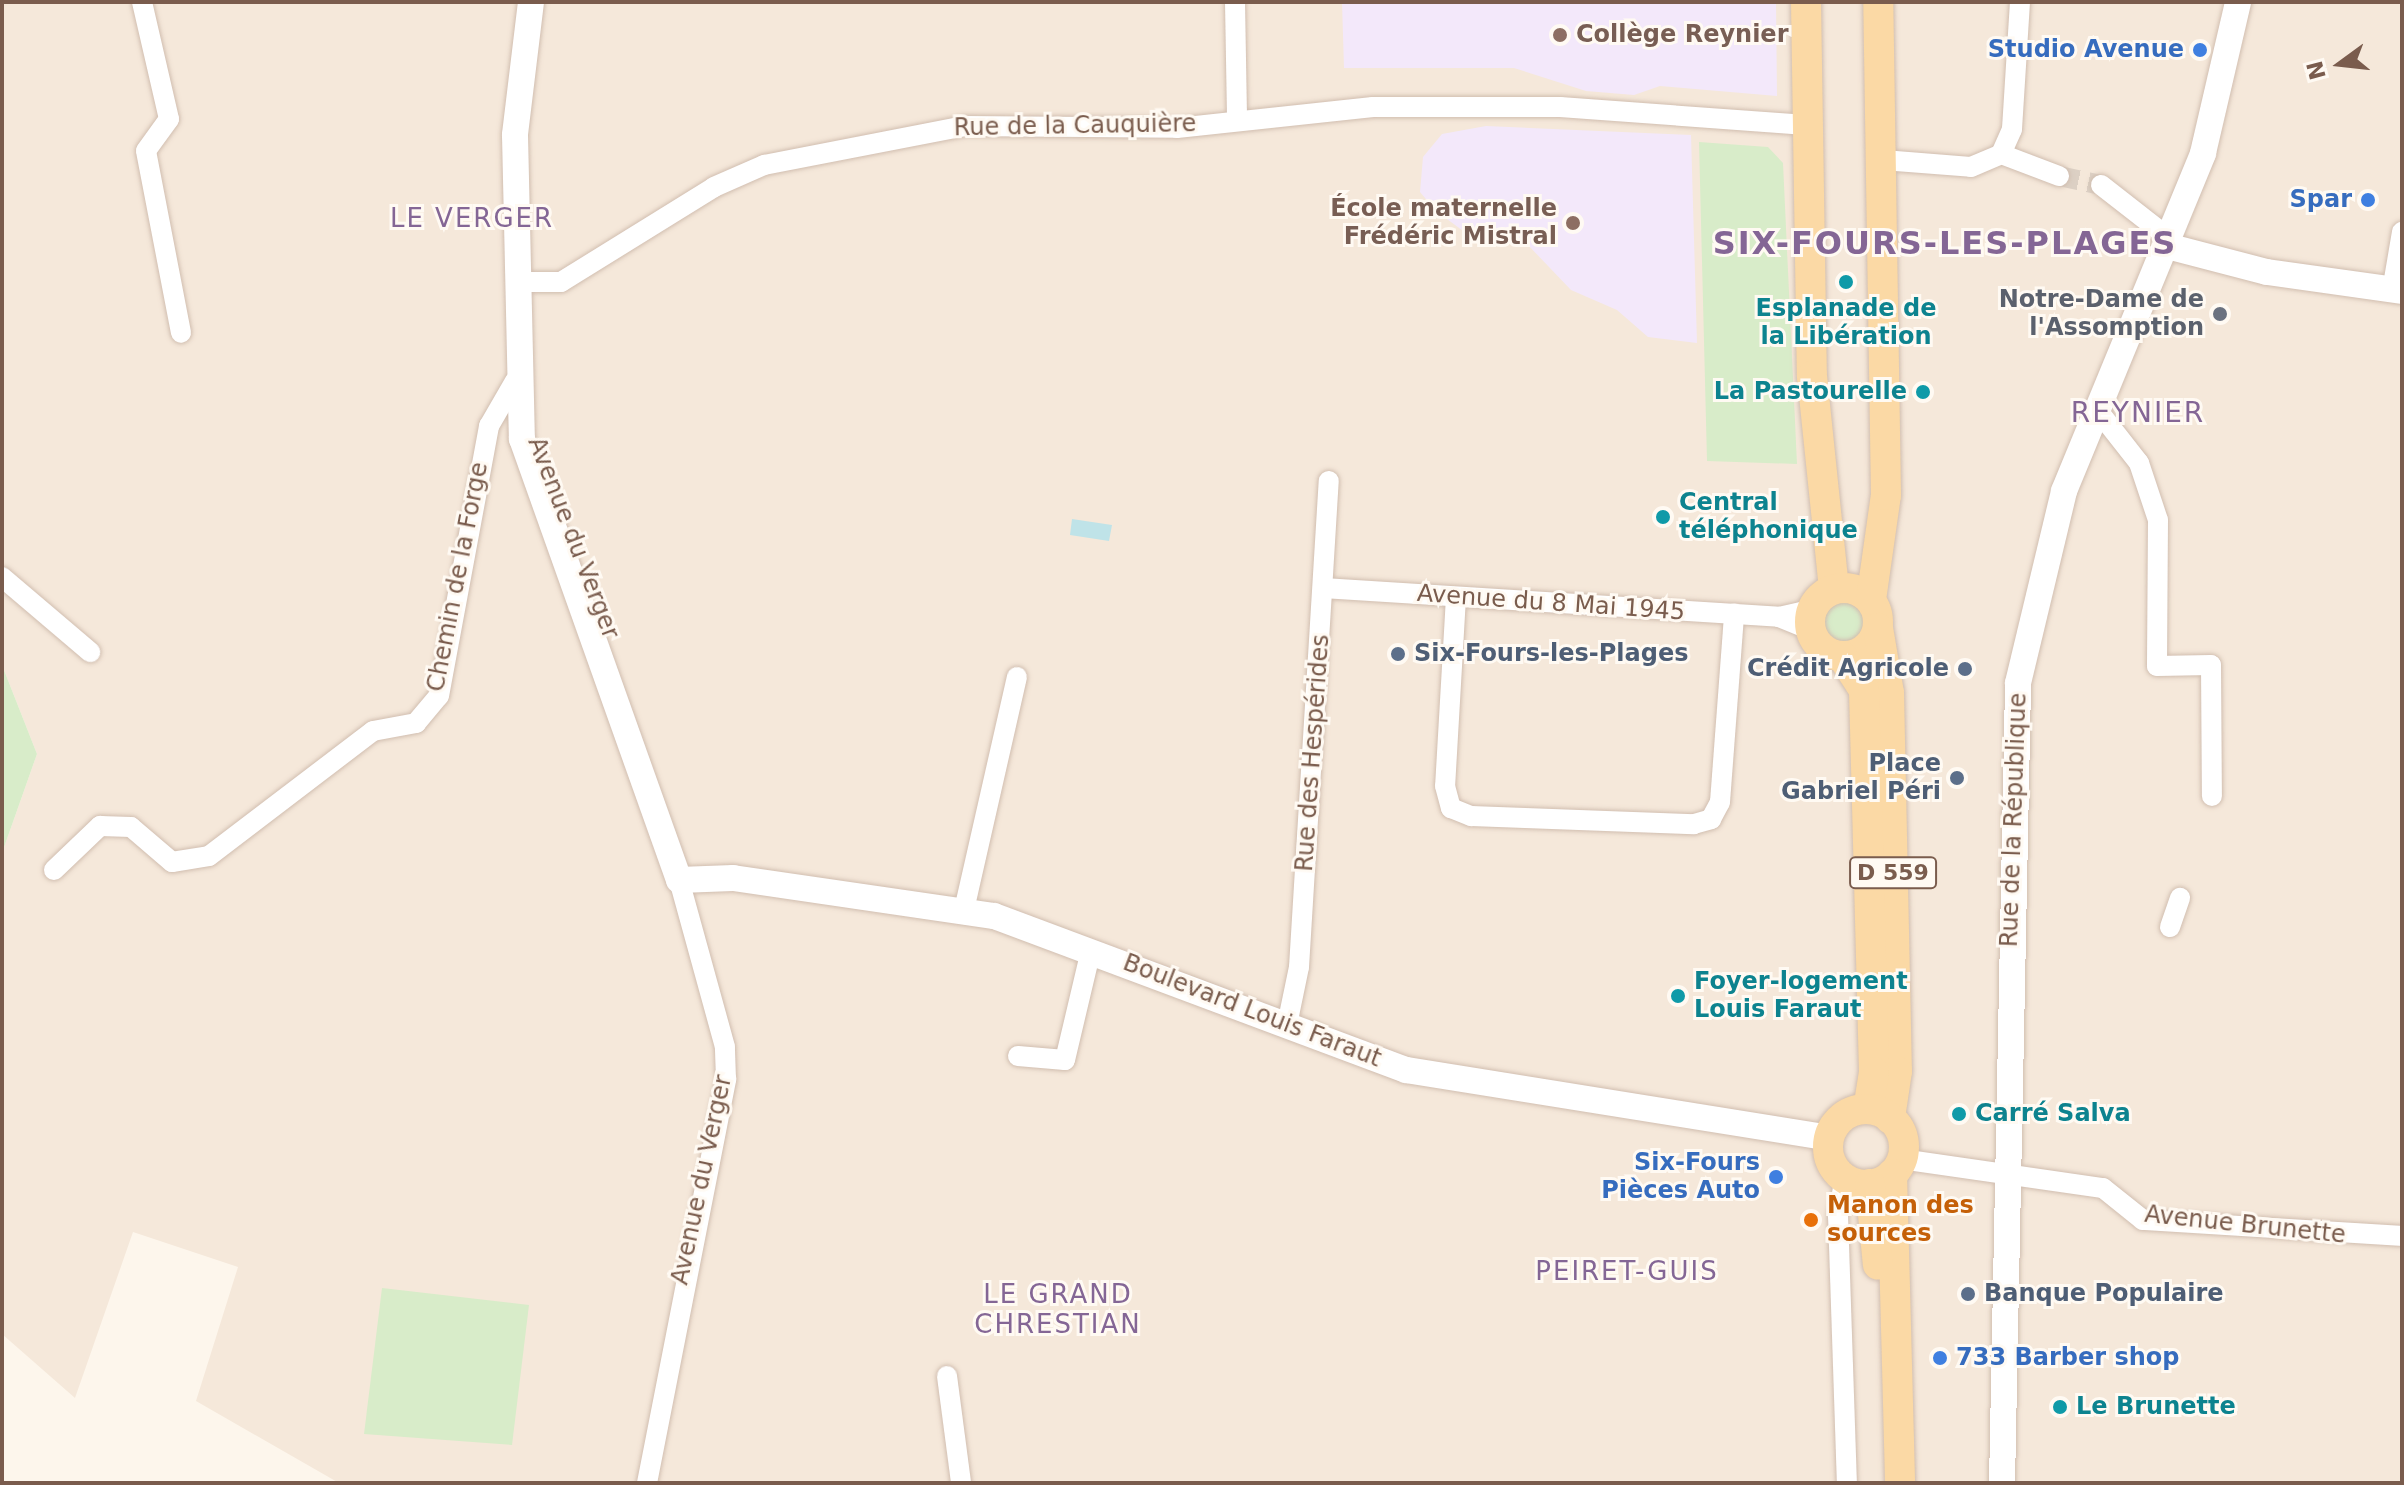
<!DOCTYPE html>
<meta charset="utf-8">
<style>
body{margin:0}
#map{position:relative;width:2404px;height:1485px;overflow:hidden;background:#fdf6ec;font-family:"DejaVu Sans",sans-serif}
div>[style]{position:absolute}
.residential>*{inset:0;background:#f5e8da}
.education>*{inset:0;background:#f3e8fa}
.green>*{inset:0;background:#d8ecc9}
.round{border-radius:50%}
.water>*{inset:0;background:#bfe3e8}
.street-tunnel>*{height:20px;margin-top:-10px;transform-origin:0;background:repeating-linear-gradient(90deg,#dcd0c4 0 20px,transparent 0 30px)}
.roads{filter:drop-shadow(0 0 2px #d1beb0) drop-shadow(0 0 2px #d1beb0)}
.street>*{height:20px;margin:-10px;padding:0 10px;transform-origin:10px;border-radius:10px;background:#fff}
.secondary>*{height:26px;margin:-13px;padding:0 13px;transform-origin:13px;border-radius:13px;background:#fff}
.primary>*{height:30px;margin:-15px;padding:0 15px;transform-origin:15px;border-radius:15px;background:#fbd9a5}
.primary>.ring{margin:-15px;padding:0;box-sizing:content-box;background:none;border:30px solid #fbd9a5;border-radius:50%}
.dots>*{width:22px;height:22px;translate:-50% -50%;box-sizing:border-box;border:4px solid #fffaf3;border-radius:50%}
span{translate:-50% -50%;white-space:nowrap;text-align:center;line-height:1.15;-webkit-text-stroke:6px #fffaf3;paint-order:stroke}
.shield-label span{padding:2px 6px;background:#fffaf3;border:2px solid;border-radius:6px;-webkit-text-stroke-width:0}
.shield-label{font-size:22px;color:#7a5c4d;font-weight:700}
.education-label{font-size:24px;color:#785e54;font-weight:700}
.left{translate:0 -50%;text-align:left}
.right{translate:-100% -50%;text-align:right}
.shop-label{font-size:24px;color:#366cbe;font-weight:700}
.street-label{font-size:24px;color:#7a5c4d}
.worship-label{font-size:24px;color:#5b616d;font-weight:700}
.culture-label{font-size:24px;color:#0d838f;font-weight:700}
.service-label{font-size:24px;color:#4e5e75;font-weight:700}
.food-label{font-size:24px;color:#c56008;font-weight:700}
.neighbourhood-label{font-size:26px;color:#846695;letter-spacing:2px}
.quarter-label{font-size:28px;color:#846695;letter-spacing:2px}
.district-label{font-size:32px;color:#846695;font-weight:700;letter-spacing:2px}
.frame{position:absolute;inset:0;border:4px solid #7a5c4d;pointer-events:none}
.north{position:absolute;left:2300px;top:24px;width:80px;height:80px;-webkit-text-stroke:6px #fffaf3;paint-order:stroke;rotate:255deg;font-size:22px;font-weight:700;line-height:32px;text-align:center;color:#7a5c4d}
.north::after{content:'';display:block;margin:auto;width:28px;height:36px;background:#7a5c4d;clip-path:polygon(50% 0,100% 100%,50% 72%,0 100%)}
</style>
<div id="map">
<div class="residential">
<i style="clip-path:polygon(2px 2px,2402px 2px,2402px 1483px,339px 1483px,196px 1401px,238px 1267px,133px 1232px,75px 1398px,2px 1334px,2px 853px,37px 754px,2px 665px)"></i>
</div>
<div class="education">
<i style="clip-path:polygon(1342px 2px,1776px 2px,1777px 96px,1660px 86px,1634px 95px,1586px 91px,1514px 68px,1344px 68px)"></i>
<i style="clip-path:polygon(1486px 126px,1691px 135px,1697px 343px,1648px 337px,1617px 310px,1571px 290px,1527px 244px,1470px 236px,1436px 211px,1420px 192px,1423px 157px,1442px 134px)"></i>
</div>
<div class="green">
<i style="clip-path:polygon(1699px 142px,1768px 147px,1783px 163px,1797px 464px,1707px 461px)"></i>
<i class="round" style="left:1810px;top:589px;width:66px;height:66px"></i>
<i style="clip-path:polygon(2px 665px,37px 754px,2px 853px)"></i>
<i style="clip-path:polygon(382px 1288px,529px 1305px,512px 1445px,364px 1434px)"></i>
</div>
<div class="water">
<i style="clip-path:polygon(1072px 519px,1112px 525px,1109px 541px,1070px 535px)"></i>
</div>
<div class="street-tunnel">
<i style="left:2059px;top:176px;width:43px;rotate:12.1deg"></i>
</div>
<div class="roads">
<div class="street">
<i style="left:142px;top:2px;width:120px;rotate:77deg"></i>
<i style="left:169px;top:119px;width:39px;rotate:126deg"></i>
<i style="left:146px;top:151px;width:185px;rotate:79.1deg"></i>
<i style="left:1235px;top:2px;width:116px;rotate:89deg"></i>
<i style="left:2001px;top:154px;width:27px;rotate:-66deg"></i>
<i style="left:2012px;top:129px;width:127px;rotate:-86.4deg"></i>
<i style="left:2001px;top:154px;width:62px;rotate:20.8deg"></i>
<i style="left:1883px;top:160px;width:88px;rotate:4.5deg"></i>
<i style="left:1971px;top:167px;width:33px;rotate:-23deg"></i>
<i style="left:2101px;top:185px;width:88px;rotate:38deg"></i>
<i style="left:523px;top:282px;width:38px"></i>
<i style="left:561px;top:282px;width:180px;rotate:-31.8deg"></i>
<i style="left:714px;top:187px;width:55px;rotate:-23.7deg"></i>
<i style="left:764px;top:165px;width:204px;rotate:-11deg"></i>
<i style="left:964px;top:126px;width:213px;rotate:0.5deg"></i>
<i style="left:1177px;top:128px;width:197px;rotate:-6.1deg"></i>
<i style="left:1373px;top:107px;width:187px"></i>
<i style="left:1560px;top:107px;width:247px;rotate:4.2deg"></i>
<i style="left:2392px;top:291px;width:60px;rotate:-80.4deg"></i>
<i style="left:2099px;top:412px;width:65px;rotate:51.9deg"></i>
<i style="left:2139px;top:463px;width:60px;rotate:71.6deg"></i>
<i style="left:2158px;top:520px;width:146px;rotate:90.4deg"></i>
<i style="left:2157px;top:666px;width:54px;rotate:-1.1deg"></i>
<i style="left:2211px;top:665px;width:131px;rotate:89.6deg"></i>
<i style="left:2px;top:577px;width:116px;rotate:40.4deg"></i>
<i style="left:1323px;top:588px;width:457px;rotate:3.6deg"></i>
<i style="left:1779px;top:617px;width:35px;rotate:-13deg"></i>
<i style="left:1456px;top:597px;width:189px;rotate:93.3deg"></i>
<i style="left:1445px;top:786px;width:23px;rotate:75deg"></i>
<i style="left:1451px;top:808px;width:22px;rotate:22deg"></i>
<i style="left:1471px;top:816px;width:223px;rotate:2.1deg"></i>
<i style="left:1694px;top:824px;width:18px;rotate:-16deg"></i>
<i style="left:1711px;top:819px;width:19px;rotate:-62deg"></i>
<i style="left:1720px;top:802px;width:189px;rotate:-85.7deg"></i>
<i style="left:1779px;top:617px;width:35px;rotate:22deg"></i>
<i style="left:54px;top:870px;width:64px;rotate:-43.7deg"></i>
<i style="left:100px;top:826px;width:31px;rotate:2deg"></i>
<i style="left:131px;top:827px;width:54px;rotate:40.5deg"></i>
<i style="left:172px;top:862px;width:37px;rotate:-9deg"></i>
<i style="left:209px;top:856px;width:206px;rotate:-37.3deg"></i>
<i style="left:373px;top:731px;width:44px;rotate:-10.5deg"></i>
<i style="left:416px;top:723px;width:35px;rotate:-50deg"></i>
<i style="left:439px;top:696px;width:275px;rotate:-79.5deg"></i>
<i style="left:489px;top:426px;width:52px;rotate:-60deg"></i>
<i style="left:964px;top:910px;width:239px;rotate:-77.2deg"></i>
<i style="left:2170px;top:927px;width:31px;rotate:-71deg"></i>
<i style="left:1287px;top:1025px;width:59px;rotate:-78.3deg"></i>
<i style="left:1299px;top:967px;width:487px;rotate:-86.5deg"></i>
<i style="left:1018px;top:1056px;width:47px;rotate:4.9deg"></i>
<i style="left:1065px;top:1060px;width:113px;rotate:-76.7deg"></i>
<i style="left:1901px;top:1159px;width:204px;rotate:8.2deg"></i>
<i style="left:2103px;top:1188px;width:51px;rotate:38.7deg"></i>
<i style="left:2143px;top:1220px;width:259px;rotate:3.5deg"></i>
<i style="left:1845px;top:1178px;width:38px;rotate:101deg"></i>
<i style="left:1838px;top:1215px;width:268px;rotate:88.1deg"></i>
<i style="left:947px;top:1376px;width:108px;rotate:82.5deg"></i>
<i style="left:647px;top:1483px;width:412px;rotate:-78.9deg"></i>
<i style="left:726px;top:1079px;width:32px;rotate:-92deg"></i>
<i style="left:725px;top:1047px;width:173px;rotate:-105.4deg"></i>
</div>
<div class="secondary">
<i style="left:531px;top:2px;width:134px;rotate:96.9deg"></i>
<i style="left:515px;top:135px;width:304px;rotate:88.7deg"></i>
<i style="left:522px;top:439px;width:468px;rotate:70.4deg"></i>
<i style="left:2167px;top:246px;width:103px;rotate:14.6deg"></i>
<i style="left:2267px;top:272px;width:136px;rotate:8deg"></i>
<i style="left:679px;top:880px;width:54px;rotate:-2.1deg"></i>
<i style="left:733px;top:878px;width:264px;rotate:8.3deg"></i>
<i style="left:994px;top:916px;width:440px;rotate:20.5deg"></i>
<i style="left:1406px;top:1070px;width:428px;rotate:9.1deg"></i>
<i style="left:2002px;top:1483px;width:800px;rotate:-88.85deg"></i>
<i style="left:2018px;top:683px;width:197px;rotate:-76.5deg"></i>
<i style="left:2064px;top:491px;width:365px;rotate:-67.6deg"></i>
<i style="left:2203px;top:153px;width:155px;rotate:-76.9deg"></i>
</div>
<div class="primary">
<i style="left:1806px;top:2px;width:374px;rotate:89.1deg"></i>
<i style="left:1812px;top:376px;width:214px;rotate:84.1deg"></i>
<i class="ring" style="left:1810px;top:588px;width:38px;height:38px"></i>
<i style="left:1871px;top:600px;width:106px;rotate:-81.9deg"></i>
<i style="left:1886px;top:495px;width:493px;rotate:-90.9deg"></i>
<i style="left:1878px;top:628px;width:66px;rotate:80.4deg"></i>
<i style="left:1889px;top:693px;width:378px;rotate:88.8deg"></i>
<i style="left:1897px;top:1071px;width:48px;rotate:98.5deg"></i>
<i style="left:1842px;top:656px;width:40px;rotate:57.1deg"></i>
<i style="left:1864px;top:690px;width:382px;rotate:88.5deg"></i>
<i style="left:1874px;top:1072px;width:37px;rotate:99deg"></i>
<i class="ring" style="left:1828px;top:1109px;width:46px;height:46px"></i>
<i style="left:1892px;top:1174px;width:309px;rotate:88.5deg"></i>
<i style="left:1870px;top:1184px;width:81px;rotate:84.4deg"></i>
</div>
</div>
<div class="dots">
<i style="left:1560px;top:35px;background:#8d6e63"></i>
<i style="left:2200px;top:50px;background:#3f7fe0"></i>
<i style="left:2368px;top:200px;background:#3f7fe0"></i>
<i style="left:1573px;top:223px;background:#8d6e63"></i>
<i style="left:1846px;top:282px;background:#0f9aa8"></i>
<i style="left:2220px;top:314px;background:#6b7280"></i>
<i style="left:1923px;top:392px;background:#0f9aa8"></i>
<i style="left:1663px;top:517px;background:#0f9aa8"></i>
<i style="left:1398px;top:654px;background:#5c6f8a"></i>
<i style="left:1965px;top:669px;background:#5c6f8a"></i>
<i style="left:1957px;top:778px;background:#5c6f8a"></i>
<i style="left:1678px;top:996px;background:#0f9aa8"></i>
<i style="left:1959px;top:1114px;background:#0f9aa8"></i>
<i style="left:1776px;top:1177px;background:#3f7fe0"></i>
<i style="left:1811px;top:1220px;background:#e8710a"></i>
<i style="left:1968px;top:1294px;background:#5c6f8a"></i>
<i style="left:1940px;top:1358px;background:#3f7fe0"></i>
<i style="left:2060px;top:1407px;background:#0f9aa8"></i>
</div>
<div class="shield-label">
<span style="left:1893px;top:873px">D 559</span>
</div>
<div class="education-label">
<span class="left" style="left:1576px;top:35px">Collège Reynier</span>
<span class="right" style="left:1557px;top:223px">École maternelle<br>Frédéric Mistral</span>
</div>
<div class="shop-label">
<span class="right" style="left:2184px;top:50px">Studio Avenue</span>
<span class="right" style="left:2352px;top:200px">Spar</span>
<span class="right" style="left:1760px;top:1177px">Six-Fours<br>Pièces Auto</span>
<span class="left" style="left:1956px;top:1358px">733 Barber shop</span>
</div>
<div class="street-label">
<span style="left:1075px;top:126px;rotate:-1deg">Rue de la Cauquière</span>
<span style="left:573px;top:538px;rotate:69deg">Avenue du Verger</span>
<span style="left:458px;top:577px;rotate:-79deg">Chemin de la Forge</span>
<span style="left:1551px;top:603px;rotate:4deg">Avenue du 8 Mai 1945</span>
<span style="left:1313px;top:753px;rotate:-86deg">Rue des Hespérides</span>
<span style="left:2014px;top:820px;rotate:-88deg">Rue de la République</span>
<span style="left:1252px;top:1011px;rotate:21deg">Boulevard Louis Faraut</span>
<span style="left:702px;top:1180px;rotate:-78deg">Avenue du Verger</span>
<span style="left:2245px;top:1225px;rotate:6deg">Avenue Brunette</span>
</div>
<div class="worship-label">
<span class="right" style="left:2204px;top:314px">Notre-Dame de<br>l'Assomption</span>
</div>
<div class="culture-label">
<span style="left:1846px;top:323px">Esplanade de<br>la Libération</span>
<span class="right" style="left:1907px;top:392px">La Pastourelle</span>
<span class="left" style="left:1679px;top:517px">Central<br>téléphonique</span>
<span class="left" style="left:1694px;top:996px">Foyer-logement<br>Louis Faraut</span>
<span class="left" style="left:1975px;top:1114px">Carré Salva</span>
<span class="left" style="left:2076px;top:1407px">Le Brunette</span>
</div>
<div class="service-label">
<span class="left" style="left:1414px;top:654px">Six-Fours-les-Plages</span>
<span class="right" style="left:1949px;top:669px">Crédit Agricole</span>
<span class="right" style="left:1941px;top:778px">Place<br>Gabriel Péri</span>
<span class="left" style="left:1984px;top:1294px">Banque Populaire</span>
</div>
<div class="food-label">
<span class="left" style="left:1827px;top:1220px">Manon des<br>sources</span>
</div>
<div class="neighbourhood-label">
<span style="left:472px;top:219px">LE VERGER</span>
<span style="left:1627px;top:1272px">PEIRET-GUIS</span>
<span style="left:1058px;top:1310px">LE GRAND<br>CHRESTIAN</span>
</div>
<div class="quarter-label">
<span style="left:2138px;top:413px">REYNIER</span>
</div>
<div class="district-label">
<span style="left:1945px;top:243px">SIX-FOURS-LES-PLAGES</span>
</div>
<div class="frame"></div>
<div class="north">N</div>
</div>
